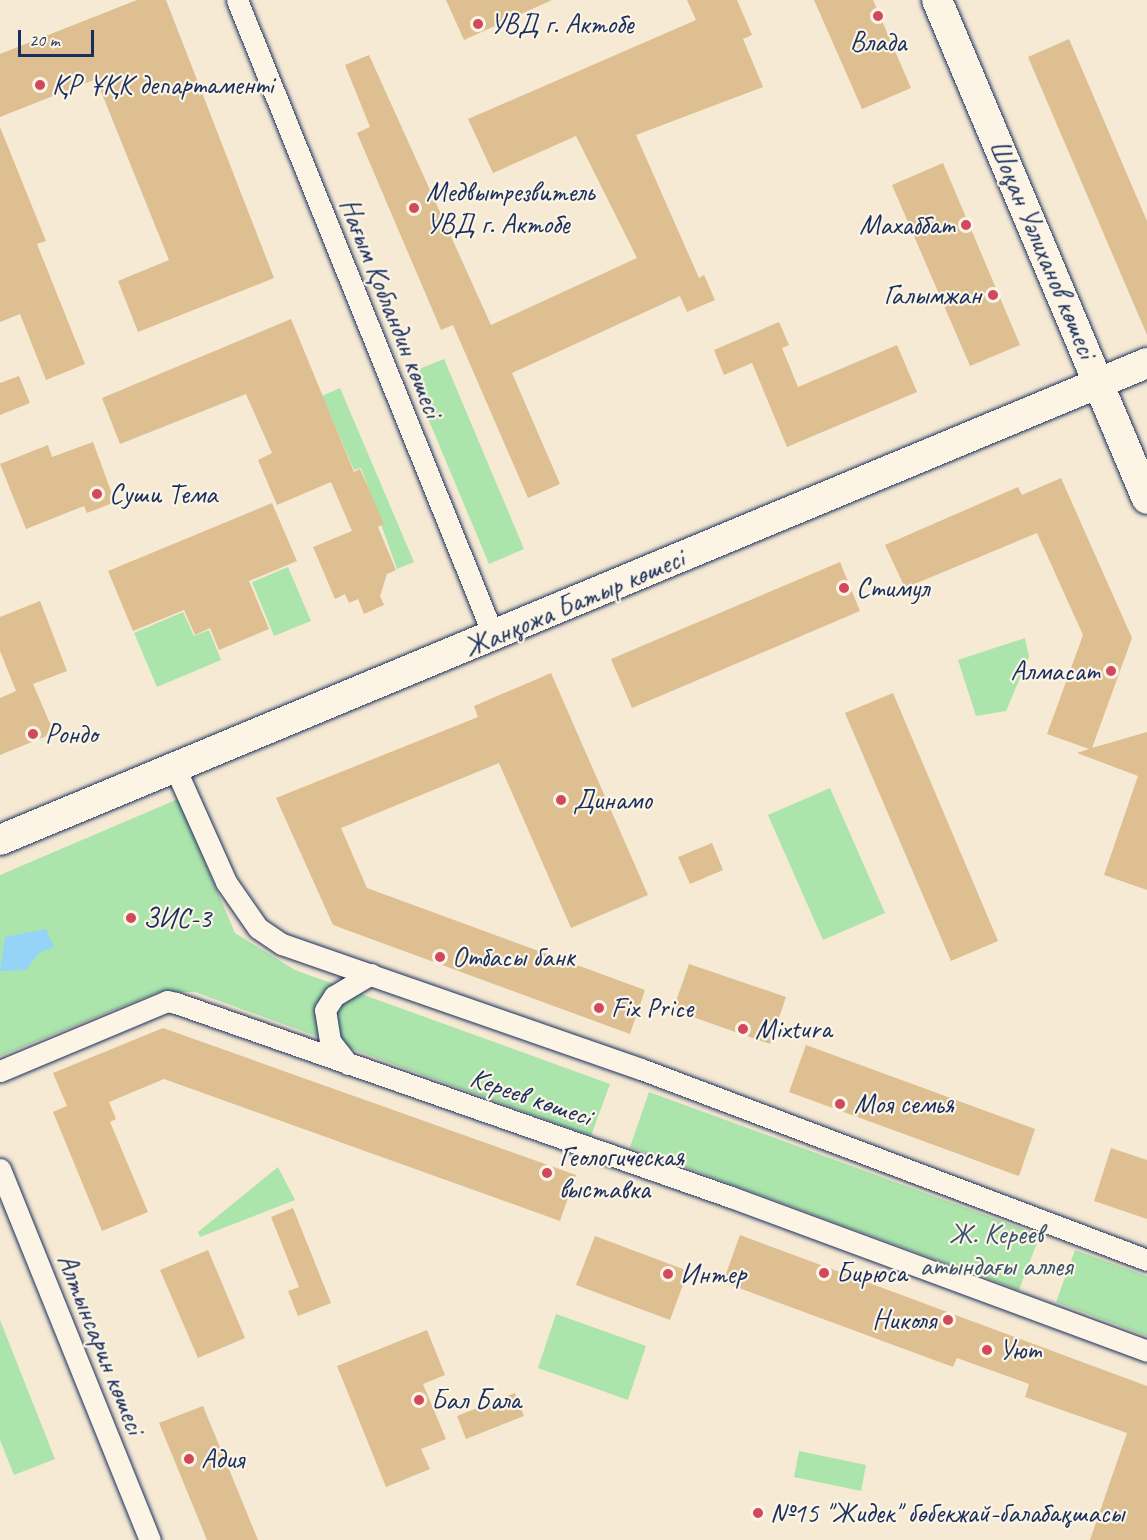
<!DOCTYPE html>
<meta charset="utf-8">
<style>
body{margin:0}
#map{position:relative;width:1147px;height:1540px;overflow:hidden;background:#f6ead4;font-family:Caveat,sans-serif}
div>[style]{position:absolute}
.green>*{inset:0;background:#abe5ab}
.water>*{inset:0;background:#95d4f6}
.building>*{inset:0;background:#ddbf91}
.roads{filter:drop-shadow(0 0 2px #1b2f5e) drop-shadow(0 0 2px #1b2f5e)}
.street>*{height:21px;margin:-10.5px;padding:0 10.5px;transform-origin:10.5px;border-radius:10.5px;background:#fcf5e5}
.secondary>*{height:30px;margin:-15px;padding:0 15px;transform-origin:15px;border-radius:15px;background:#fcf5e5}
.dots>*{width:16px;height:16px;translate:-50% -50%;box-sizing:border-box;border:3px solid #fcf5e5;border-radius:50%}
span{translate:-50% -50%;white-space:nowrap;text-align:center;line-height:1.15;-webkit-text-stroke:4.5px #fcf5e5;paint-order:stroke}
.poi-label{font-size:28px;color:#1b2f5e}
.left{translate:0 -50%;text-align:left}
.right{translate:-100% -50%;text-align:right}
.street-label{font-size:28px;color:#1b2f5e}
.park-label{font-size:28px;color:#38536d}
.scale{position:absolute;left:18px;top:30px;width:76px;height:27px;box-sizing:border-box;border:3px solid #1b2f5e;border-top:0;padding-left:8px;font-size:18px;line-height:21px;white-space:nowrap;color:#1b2f5e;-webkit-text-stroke:4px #fcf5e5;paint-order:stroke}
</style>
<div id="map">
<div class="green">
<i style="clip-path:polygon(444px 359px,524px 549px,489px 564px,409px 373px)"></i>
<i style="clip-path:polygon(340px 388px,414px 562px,397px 569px,361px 468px,354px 470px,322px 396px)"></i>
<i style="clip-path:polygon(288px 567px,311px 621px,274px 636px,252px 582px)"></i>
<i style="clip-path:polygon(183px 612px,194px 636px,209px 630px,221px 660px,157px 687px,134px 633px)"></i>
<i style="clip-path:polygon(1025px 638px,1029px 657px,1006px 711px,976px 716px,958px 660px)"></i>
<i style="clip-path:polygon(830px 788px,885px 913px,823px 940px,768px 815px)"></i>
<i style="clip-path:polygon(178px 799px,235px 933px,295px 970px,610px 1084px,591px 1136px,195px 992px,158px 992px,0 1056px,0 875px)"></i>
<i style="clip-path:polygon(649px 1092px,1040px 1235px,1019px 1290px,630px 1147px)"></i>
<i style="clip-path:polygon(278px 1167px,295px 1200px,200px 1237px,198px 1232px)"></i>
<i style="clip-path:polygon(1075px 1250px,1147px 1276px,1147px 1336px,1056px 1302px)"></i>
<i style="clip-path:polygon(556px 1314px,646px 1346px,628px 1400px,538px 1368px)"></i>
<i style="clip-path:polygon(0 1320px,55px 1459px,14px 1475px,0 1440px)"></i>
<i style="clip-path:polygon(799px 1451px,866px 1465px,861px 1491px,794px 1477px)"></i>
</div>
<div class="water">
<i style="clip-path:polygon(46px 929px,54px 947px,39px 953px,26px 970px,0 971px,5px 937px)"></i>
</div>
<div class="building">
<i style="clip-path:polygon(137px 0,166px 0,274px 278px,138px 332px,118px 281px,169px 260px,96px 79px,0 117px,0 54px)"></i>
<i style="clip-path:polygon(446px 0,552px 0,464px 40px)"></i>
<i style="clip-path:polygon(687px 0,737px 0,752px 35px,743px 39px,763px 87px,636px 135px,699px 278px,704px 275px,715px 300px,687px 312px,680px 296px,512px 373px,560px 484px,528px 498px,453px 325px,441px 330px,357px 133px,370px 127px,345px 65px,369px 55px,491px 325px,637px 258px,576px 136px,493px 173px,468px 119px,696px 20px)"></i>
<i style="clip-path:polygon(814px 0,873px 0,911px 88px,862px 109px)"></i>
<i style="clip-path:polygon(1069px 39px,1147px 221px,1147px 335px,1028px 57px)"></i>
<i style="clip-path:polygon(0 127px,46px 241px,37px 244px,85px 364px,46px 380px,20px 314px,0 322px)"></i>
<i style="clip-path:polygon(943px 163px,1020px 345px,970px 366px,892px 185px)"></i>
<i style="clip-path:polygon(291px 319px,354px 472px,360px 469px,384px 524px,378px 527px,396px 570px,387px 574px,380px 596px,384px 605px,364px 614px,358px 599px,349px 603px,345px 594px,335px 599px,313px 547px,352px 531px,331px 482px,277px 505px,258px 460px,272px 453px,246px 394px,120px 444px,102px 398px)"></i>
<i style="clip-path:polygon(779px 322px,789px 345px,782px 348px,798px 387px,897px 345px,917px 392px,787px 447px,752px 363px,724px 375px,714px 350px)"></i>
<i style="clip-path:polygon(19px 376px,30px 403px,0 415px,0 383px)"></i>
<i style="clip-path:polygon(93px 442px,115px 502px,87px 513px,84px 506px,26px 529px,0 464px,48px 445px,52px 457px)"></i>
<i style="clip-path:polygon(1061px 478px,1132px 638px,1092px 748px,1147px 732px,1147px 890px,1104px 875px,1138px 776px,1077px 753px,1089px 749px,1047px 734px,1083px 635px,1037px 533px,905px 588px,885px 545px,1018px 487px,1022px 495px)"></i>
<i style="clip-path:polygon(272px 503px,297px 561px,249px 581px,269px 629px,219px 650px,210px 628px,195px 635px,184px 610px,133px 631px,108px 571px)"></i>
<i style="clip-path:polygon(840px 562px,860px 611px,632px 708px,611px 659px)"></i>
<i style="clip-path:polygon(40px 601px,67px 671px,33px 684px,54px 733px,0 755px,0 698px,16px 691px,0 651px,0 617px)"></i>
<i style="clip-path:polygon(551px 673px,648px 895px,571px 928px,499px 763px,341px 828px,367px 888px,645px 990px,630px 1034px,333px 925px,276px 798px,478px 717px,474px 706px)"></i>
<i style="clip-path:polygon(893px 693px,998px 941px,951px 961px,845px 713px)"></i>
<i style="clip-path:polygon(712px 843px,723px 870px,690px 884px,678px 857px)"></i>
<i style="clip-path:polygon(689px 964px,786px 997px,770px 1044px,673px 1010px)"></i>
<i style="clip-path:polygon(163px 1028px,576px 1175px,560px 1221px,164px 1079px,109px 1102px,116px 1119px,110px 1122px,148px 1212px,102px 1231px,53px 1112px,67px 1106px,53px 1073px)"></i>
<i style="clip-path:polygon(806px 1045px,1035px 1129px,1019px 1176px,789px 1092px)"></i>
<i style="clip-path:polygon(1111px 1148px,1147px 1160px,1147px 1219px,1094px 1201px)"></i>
<i style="clip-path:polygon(293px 1208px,331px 1303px,298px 1316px,288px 1291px,299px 1287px,271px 1217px)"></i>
<i style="clip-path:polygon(740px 1235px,1147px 1386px,1147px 1540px,1090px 1540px,1127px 1433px,1025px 1397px,1029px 1384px,957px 1358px,953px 1367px,723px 1282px)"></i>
<i style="clip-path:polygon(595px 1236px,688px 1271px,670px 1320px,576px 1285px)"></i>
<i style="clip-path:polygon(208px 1250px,245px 1338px,198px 1358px,160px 1270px)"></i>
<i style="clip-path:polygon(427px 1330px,445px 1375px,423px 1384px,446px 1439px,421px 1449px,430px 1469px,386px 1487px,337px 1366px)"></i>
<i style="clip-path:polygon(515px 1393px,524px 1416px,466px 1439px,457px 1416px)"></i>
<i style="clip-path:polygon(203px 1406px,258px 1540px,207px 1540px,159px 1423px)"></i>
</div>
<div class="roads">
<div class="street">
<i style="left:237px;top:0;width:687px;rotate:68.03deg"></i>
<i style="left:176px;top:770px;width:123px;rotate:65.9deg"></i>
<i style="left:226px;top:882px;width:56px;rotate:55.2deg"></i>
<i style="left:258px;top:928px;width:29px;rotate:34deg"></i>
<i style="left:282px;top:944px;width:380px;rotate:19.2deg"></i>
<i style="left:641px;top:1069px;width:541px;rotate:20.68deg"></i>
<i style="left:348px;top:1064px;width:29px;rotate:-128deg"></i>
<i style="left:330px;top:1041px;width:31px;rotate:-99deg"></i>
<i style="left:325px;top:1010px;width:17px;rotate:-57deg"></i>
<i style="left:334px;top:996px;width:43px;rotate:-30.7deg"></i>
<i style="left:0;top:1071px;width:181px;rotate:-22.7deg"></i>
<i style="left:167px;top:1001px;width:9px;rotate:13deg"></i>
<i style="left:176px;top:1003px;width:588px;rotate:19.27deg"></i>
<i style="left:731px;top:1197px;width:444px;rotate:20.3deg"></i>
<i style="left:0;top:1169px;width:400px;rotate:68deg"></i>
</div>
<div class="secondary">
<i style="left:937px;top:0;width:541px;rotate:67.18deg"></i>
<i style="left:0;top:840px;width:1242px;rotate:-22.58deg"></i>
</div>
</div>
<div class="dots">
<i style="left:878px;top:16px;background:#d1495b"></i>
<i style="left:478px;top:24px;background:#d1495b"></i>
<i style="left:40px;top:85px;background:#d1495b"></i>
<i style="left:414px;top:208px;background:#d1495b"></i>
<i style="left:966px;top:225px;background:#d1495b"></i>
<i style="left:993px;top:295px;background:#d1495b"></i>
<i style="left:97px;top:494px;background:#d1495b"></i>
<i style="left:844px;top:588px;background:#d1495b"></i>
<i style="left:1111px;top:671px;background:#d1495b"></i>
<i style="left:33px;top:734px;background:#d1495b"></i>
<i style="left:561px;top:800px;background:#d1495b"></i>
<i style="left:131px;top:918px;background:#d1495b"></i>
<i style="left:440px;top:957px;background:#d1495b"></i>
<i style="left:599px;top:1008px;background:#d1495b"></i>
<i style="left:743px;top:1029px;background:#d1495b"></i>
<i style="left:840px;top:1104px;background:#d1495b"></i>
<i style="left:547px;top:1173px;background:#d1495b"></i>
<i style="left:824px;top:1273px;background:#d1495b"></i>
<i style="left:668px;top:1274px;background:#d1495b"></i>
<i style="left:948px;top:1320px;background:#d1495b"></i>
<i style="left:987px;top:1350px;background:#d1495b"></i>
<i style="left:419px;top:1400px;background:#d1495b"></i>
<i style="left:189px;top:1459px;background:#d1495b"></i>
<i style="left:758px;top:1513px;background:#d1495b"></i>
</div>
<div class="poi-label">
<span class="left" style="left:490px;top:24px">УВД г. Актобе</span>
<span style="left:878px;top:42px">Влада</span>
<span class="left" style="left:52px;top:85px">ҚР ҰҚК департаменті</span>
<span class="left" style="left:426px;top:208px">Медвытрезвитель<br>УВД г. Актобе</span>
<span class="right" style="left:954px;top:225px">Махаббат</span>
<span class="right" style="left:981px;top:295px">Галымжан</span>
<span class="left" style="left:109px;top:494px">Суши Тема</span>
<span class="left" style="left:856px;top:588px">Стимул</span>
<span class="right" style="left:1099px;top:671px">Алмасат</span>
<span class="left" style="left:45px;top:734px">Рондо</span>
<span class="left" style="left:573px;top:800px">Динамо</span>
<span class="left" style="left:143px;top:918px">ЗИС-3</span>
<span class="left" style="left:452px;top:957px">Отбасы банк</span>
<span class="left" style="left:611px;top:1008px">Fix Price</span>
<span class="left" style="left:755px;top:1029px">Mixtura</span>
<span class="left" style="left:854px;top:1104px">Моя семья</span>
<span class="left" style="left:559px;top:1173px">Геологическая<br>выставка</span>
<span class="left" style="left:836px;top:1273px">Бирюса</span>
<span class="left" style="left:680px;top:1274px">Интер</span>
<span class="right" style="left:936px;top:1320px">Николя</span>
<span class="left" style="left:999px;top:1350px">Уют</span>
<span class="left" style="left:431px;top:1400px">Бал Бала</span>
<span class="left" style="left:201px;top:1459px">Адия</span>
<span class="left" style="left:770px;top:1513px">№15 "Жидек" бөбекжай-балабақшасы</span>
</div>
<div class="street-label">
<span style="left:1043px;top:249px;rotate:67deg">Шоқан Уәлиханов көшесі</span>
<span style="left:391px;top:308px;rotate:68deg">Нағым Қобландин көшесі</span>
<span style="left:574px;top:603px;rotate:-23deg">Жанқожа Батыр көшесі</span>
<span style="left:531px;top:1097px;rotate:19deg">Кереев көшесі</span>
<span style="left:101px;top:1344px;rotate:68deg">Алтынсарин көшесі</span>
</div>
<div class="park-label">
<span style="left:996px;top:1250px">Ж. Кереев<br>атындағы аллея</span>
</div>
<div class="scale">20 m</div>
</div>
